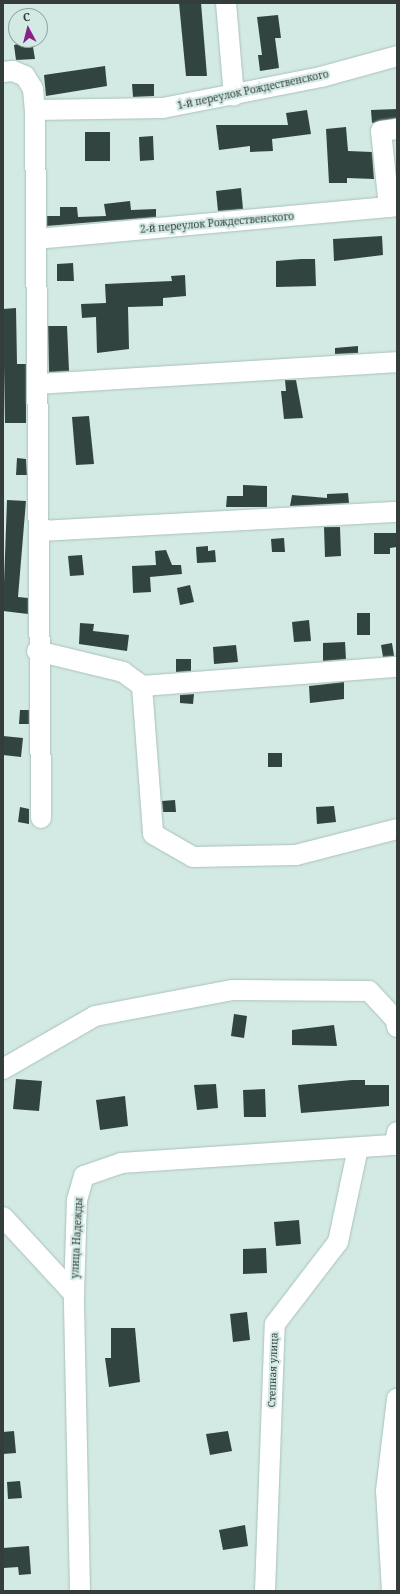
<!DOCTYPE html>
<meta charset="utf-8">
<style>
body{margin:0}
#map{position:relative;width:400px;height:1594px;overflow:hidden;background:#d2e9e4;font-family:"Noto Serif",serif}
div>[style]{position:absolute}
.building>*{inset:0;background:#314440}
.roads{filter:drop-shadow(0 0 1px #aac1bb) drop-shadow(0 0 1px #aac1bb)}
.minor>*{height:20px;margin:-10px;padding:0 10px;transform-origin:10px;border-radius:10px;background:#fff}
span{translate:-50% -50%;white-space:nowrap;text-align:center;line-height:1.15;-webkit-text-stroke:4px #d2e9e4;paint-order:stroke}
.street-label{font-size:10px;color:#343d3b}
.frame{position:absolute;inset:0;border:4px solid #343d3b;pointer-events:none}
.north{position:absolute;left:8px;top:8px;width:40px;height:40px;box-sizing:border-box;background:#d2e9e4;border:1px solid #93a4a0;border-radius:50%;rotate:353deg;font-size:11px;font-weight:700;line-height:16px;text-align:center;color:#343d3b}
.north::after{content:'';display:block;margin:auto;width:14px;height:18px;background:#882188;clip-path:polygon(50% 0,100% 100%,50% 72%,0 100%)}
</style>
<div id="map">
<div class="building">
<i style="clip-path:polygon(179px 3px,201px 3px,207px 76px,186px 76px)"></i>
<i style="clip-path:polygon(278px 15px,281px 38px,275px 38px,279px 68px,260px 71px,258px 55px,262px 55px,257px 17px)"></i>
<i style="clip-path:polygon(32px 41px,35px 59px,16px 60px,14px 45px)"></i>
<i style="clip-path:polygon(105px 66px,107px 86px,46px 96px,44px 75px)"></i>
<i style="clip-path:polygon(132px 84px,154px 84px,154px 96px,133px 97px)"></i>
<i style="clip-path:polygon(397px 109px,397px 118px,372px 123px,371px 110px)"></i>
<i style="clip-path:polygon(307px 110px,311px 134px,272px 139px,273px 151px,250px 152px,250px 146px,219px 150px,216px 125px,288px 125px,286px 113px)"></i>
<i style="clip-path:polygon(346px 127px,348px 151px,372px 152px,374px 179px,347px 178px,347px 183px,329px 183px,326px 129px)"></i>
<i style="clip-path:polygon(85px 132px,110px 132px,110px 161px,85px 161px)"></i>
<i style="clip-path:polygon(153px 136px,154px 160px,140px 161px,139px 137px)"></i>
<i style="clip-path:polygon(241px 188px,243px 209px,218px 211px,216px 191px)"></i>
<i style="clip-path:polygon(130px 201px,131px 210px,156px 209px,156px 217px,47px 226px,47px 216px,60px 216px,60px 207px,77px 207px,78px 217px,106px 216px,104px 204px)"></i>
<i style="clip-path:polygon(382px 236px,383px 255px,334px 261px,333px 239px)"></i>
<i style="clip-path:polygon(301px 259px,315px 259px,316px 286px,276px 287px,276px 261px)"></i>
<i style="clip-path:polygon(73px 263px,74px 281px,57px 281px,57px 264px)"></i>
<i style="clip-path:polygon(185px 275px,186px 296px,163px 298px,163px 306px,128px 307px,129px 349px,97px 353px,96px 317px,82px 318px,81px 304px,106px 303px,105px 284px,172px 281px,171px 276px)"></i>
<i style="clip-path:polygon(16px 308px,17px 364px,26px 364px,26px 423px,5px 423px,3px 309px)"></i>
<i style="clip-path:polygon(48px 326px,67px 326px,69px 371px,49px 372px)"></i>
<i style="clip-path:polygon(358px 346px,358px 353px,335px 354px,335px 348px)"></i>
<i style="clip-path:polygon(285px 380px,296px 380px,303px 418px,284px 419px,281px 391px,286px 391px)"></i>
<i style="clip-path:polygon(89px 416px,94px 464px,76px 465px,72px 417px)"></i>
<i style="clip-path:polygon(17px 458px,26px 459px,27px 475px,16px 475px)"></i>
<i style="clip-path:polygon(243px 485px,267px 486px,267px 507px,226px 507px,227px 496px,243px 496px)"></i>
<i style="clip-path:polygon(348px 493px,349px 503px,290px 506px,292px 495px,327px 498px,327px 494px)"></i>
<i style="clip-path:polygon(7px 500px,26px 501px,18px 597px,28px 598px,28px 614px,3px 611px)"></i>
<i style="clip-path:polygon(324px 527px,340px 527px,341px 556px,325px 557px)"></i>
<i style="clip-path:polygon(374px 533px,397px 533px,397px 547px,390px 548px,390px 554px,374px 554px)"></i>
<i style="clip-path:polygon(284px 538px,285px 552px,272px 552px,271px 539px)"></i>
<i style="clip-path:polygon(208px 546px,208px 551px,215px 550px,216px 562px,197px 563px,196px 547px)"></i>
<i style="clip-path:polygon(166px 550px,172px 565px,181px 565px,182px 574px,150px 577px,151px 592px,133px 593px,132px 566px,156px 565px,155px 551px)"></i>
<i style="clip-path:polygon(82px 555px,84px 575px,70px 576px,68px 556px)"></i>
<i style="clip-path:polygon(190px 585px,194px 602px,180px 605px,177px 588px)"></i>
<i style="clip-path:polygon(357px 613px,370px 613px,370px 635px,357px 635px)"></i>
<i style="clip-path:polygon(309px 620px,311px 641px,294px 642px,292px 622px)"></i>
<i style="clip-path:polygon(80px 623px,94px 624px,93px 631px,129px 635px,127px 651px,79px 644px)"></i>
<i style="clip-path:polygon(345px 642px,346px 659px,323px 661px,323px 643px)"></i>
<i style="clip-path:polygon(392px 643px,394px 656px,383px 657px,381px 645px)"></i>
<i style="clip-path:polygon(236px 645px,238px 662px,214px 664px,213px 647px)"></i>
<i style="clip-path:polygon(176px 659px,191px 659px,191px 671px,176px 672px)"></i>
<i style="clip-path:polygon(344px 682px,344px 699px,310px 703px,309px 686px)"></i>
<i style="clip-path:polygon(194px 694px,193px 704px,180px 703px,180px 695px)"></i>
<i style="clip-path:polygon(20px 710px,29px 710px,29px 724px,19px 724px)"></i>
<i style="clip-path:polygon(3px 736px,23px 738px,21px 757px,3px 755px)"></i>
<i style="clip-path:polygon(268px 753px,282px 753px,282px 767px,268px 767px)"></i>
<i style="clip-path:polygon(175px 800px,176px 812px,163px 812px,162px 801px)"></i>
<i style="clip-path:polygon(334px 806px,336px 822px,317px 824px,316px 807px)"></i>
<i style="clip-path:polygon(20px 807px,29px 809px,29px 824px,18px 822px)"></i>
<i style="clip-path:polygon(234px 1014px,247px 1016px,244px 1038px,231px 1036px)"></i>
<i style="clip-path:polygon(334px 1025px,337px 1046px,292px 1045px,292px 1030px)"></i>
<i style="clip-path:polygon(16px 1079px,42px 1081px,39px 1111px,13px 1109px)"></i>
<i style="clip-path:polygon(352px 1080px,365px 1080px,365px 1085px,389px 1085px,389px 1106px,301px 1113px,298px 1085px)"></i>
<i style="clip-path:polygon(216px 1084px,218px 1108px,197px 1110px,194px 1085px)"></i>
<i style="clip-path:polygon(265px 1089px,266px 1117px,244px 1117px,243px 1090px)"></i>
<i style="clip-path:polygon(125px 1096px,128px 1126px,100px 1130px,96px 1100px)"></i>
<i style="clip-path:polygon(299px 1220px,301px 1244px,276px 1246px,274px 1222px)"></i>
<i style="clip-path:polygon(266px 1248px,267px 1273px,243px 1274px,243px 1249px)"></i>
<i style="clip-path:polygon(247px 1312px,250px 1340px,233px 1342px,230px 1314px)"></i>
<i style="clip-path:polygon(111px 1328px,135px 1328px,140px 1382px,109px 1387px,105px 1358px,111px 1358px)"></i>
<i style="clip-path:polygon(14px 1431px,16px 1453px,3px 1454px,3px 1432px)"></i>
<i style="clip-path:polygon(228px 1431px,232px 1451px,210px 1455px,206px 1434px)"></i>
<i style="clip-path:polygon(20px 1481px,22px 1498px,8px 1499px,7px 1482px)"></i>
<i style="clip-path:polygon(245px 1525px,248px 1546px,223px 1550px,219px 1530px)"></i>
<i style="clip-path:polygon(29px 1546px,31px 1574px,19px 1575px,18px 1567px,4px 1568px,3px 1548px)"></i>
</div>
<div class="roads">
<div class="minor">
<i style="left:226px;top:3px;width:93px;rotate:85.1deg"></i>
<i style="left:3px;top:72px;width:10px;rotate:-6deg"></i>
<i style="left:13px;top:71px;width:13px;rotate:23deg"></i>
<i style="left:25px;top:76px;width:15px;rotate:58deg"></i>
<i style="left:33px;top:89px;width:21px;rotate:85deg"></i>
<i style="left:35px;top:110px;width:708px;rotate:89.51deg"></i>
<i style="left:35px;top:110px;width:128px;rotate:-0.9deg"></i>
<i style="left:163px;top:108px;width:161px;rotate:-11.1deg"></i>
<i style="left:321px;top:77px;width:79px;rotate:-15.4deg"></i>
<i style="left:389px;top:207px;width:76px;rotate:-96deg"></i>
<i style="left:381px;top:131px;width:16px;rotate:-7deg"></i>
<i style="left:37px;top:239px;width:362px;rotate:-5.2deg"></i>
<i style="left:38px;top:384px;width:360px;rotate:-3.5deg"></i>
<i style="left:41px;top:531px;width:357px;rotate:-3.1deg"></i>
<i style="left:37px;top:651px;width:89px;rotate:13.7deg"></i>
<i style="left:123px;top:672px;width:24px;rotate:36deg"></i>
<i style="left:142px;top:686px;width:148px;rotate:85.7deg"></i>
<i style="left:153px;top:834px;width:46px;rotate:29.9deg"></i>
<i style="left:193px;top:857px;width:103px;rotate:-1.1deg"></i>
<i style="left:296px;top:855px;width:104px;rotate:-14.4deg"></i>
<i style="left:142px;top:686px;width:256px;rotate:-4.3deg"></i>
<i style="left:3px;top:1069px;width:106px;rotate:-29.9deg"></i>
<i style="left:95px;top:1016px;width:139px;rotate:-10.7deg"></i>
<i style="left:232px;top:990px;width:137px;rotate:0.4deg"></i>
<i style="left:369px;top:991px;width:40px;rotate:47deg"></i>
<i style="left:396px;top:1020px;width:7px;rotate:82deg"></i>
<i style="left:3px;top:1217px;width:105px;rotate:47.3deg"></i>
<i style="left:80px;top:1591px;width:297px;rotate:-91.2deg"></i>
<i style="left:74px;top:1294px;width:94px;rotate:-88.2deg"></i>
<i style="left:77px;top:1200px;width:25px;rotate:-74deg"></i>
<i style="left:84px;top:1176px;width:39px;rotate:-19deg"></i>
<i style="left:121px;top:1163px;width:275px;rotate:-3.8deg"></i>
<i style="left:395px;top:1145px;width:13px;rotate:-81deg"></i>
<i style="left:265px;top:1591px;width:267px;rotate:-87.9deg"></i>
<i style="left:275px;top:1324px;width:103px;rotate:-52.5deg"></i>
<i style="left:338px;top:1242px;width:96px;rotate:-78deg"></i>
<i style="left:392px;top:1591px;width:100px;rotate:-93.4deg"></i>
<i style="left:386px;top:1491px;width:93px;rotate:-83.2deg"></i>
</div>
</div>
<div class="street-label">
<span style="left:253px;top:90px;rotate:-12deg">1-й переулок Рождественского</span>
<span style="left:217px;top:223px;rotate:-5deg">2-й переулок Рождественского</span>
<span style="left:77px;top:1238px;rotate:-87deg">улица Надежды</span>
<span style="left:273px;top:1370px;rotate:-88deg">Степная улица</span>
</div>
<div class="frame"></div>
<div class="north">С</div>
</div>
